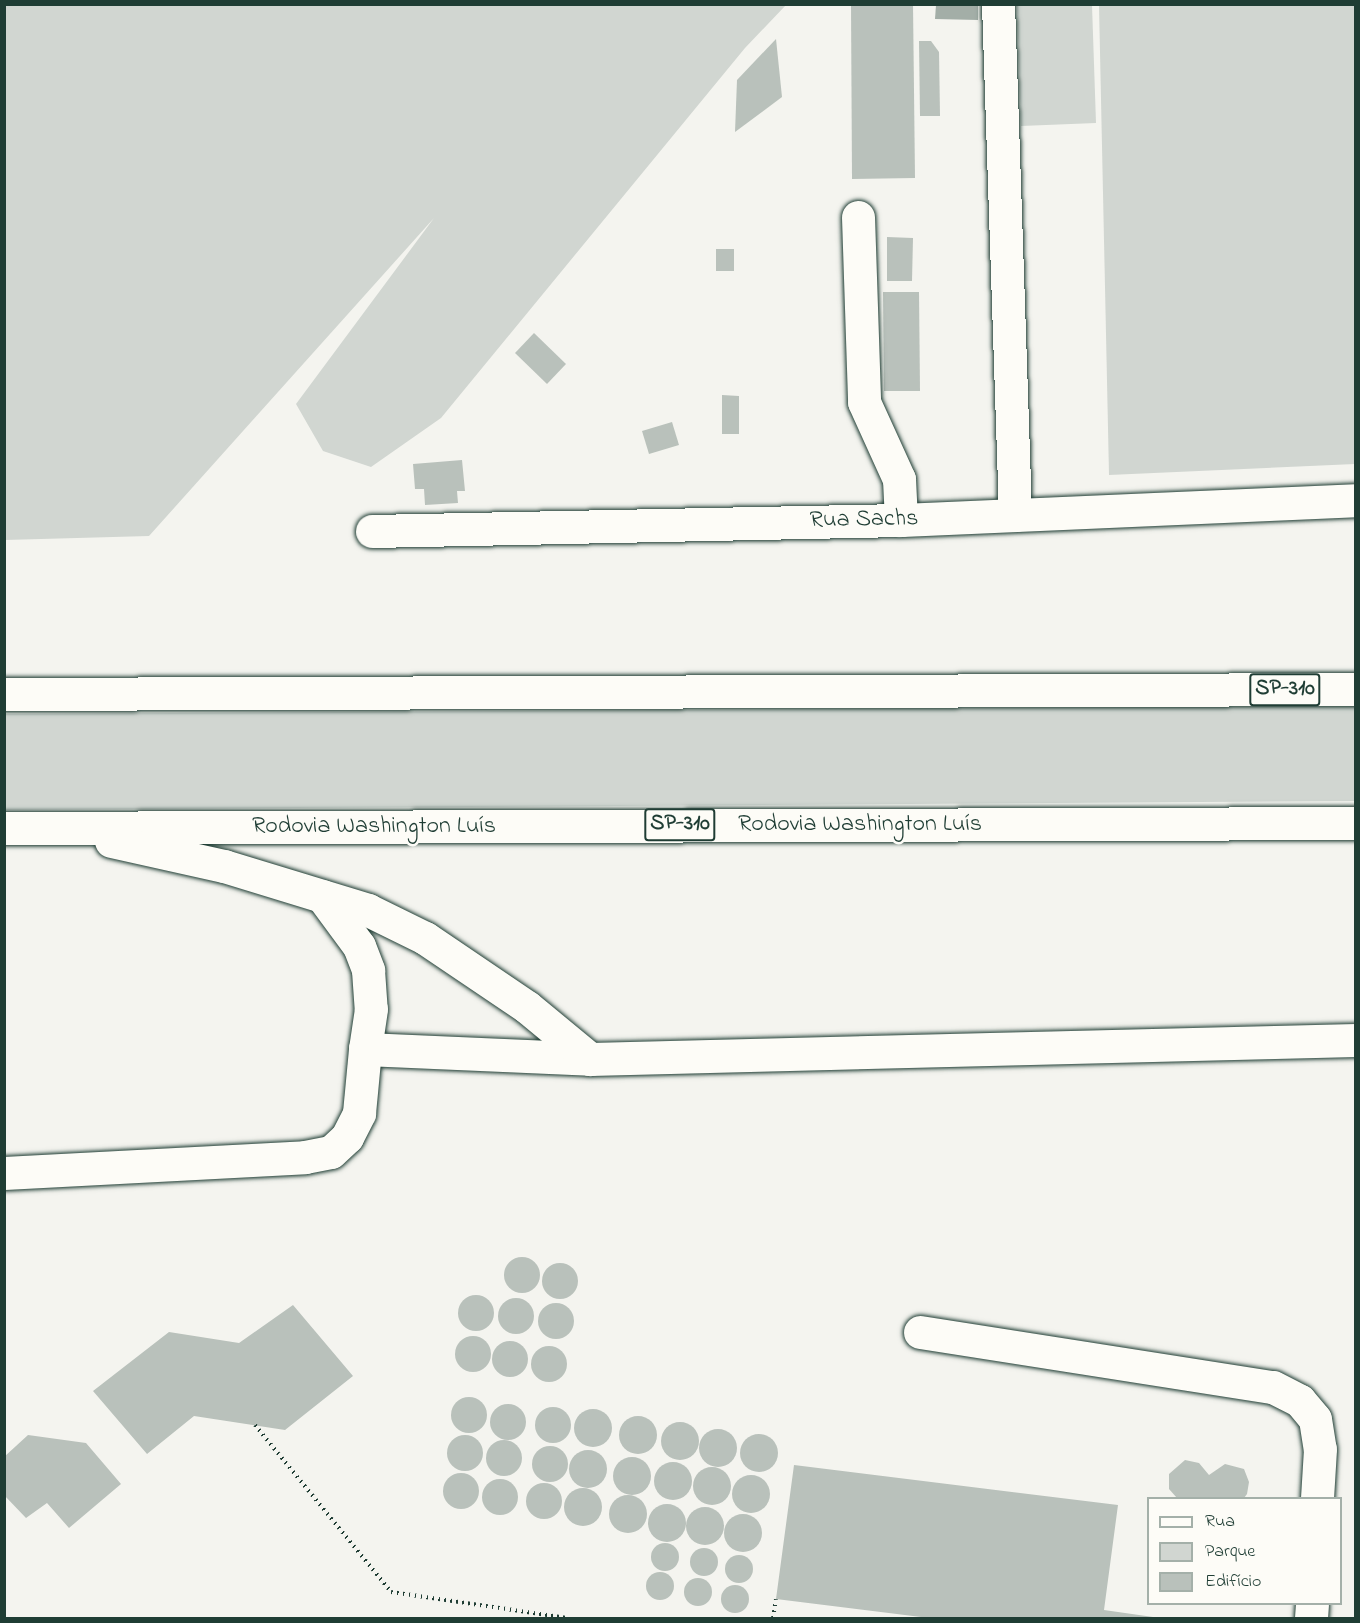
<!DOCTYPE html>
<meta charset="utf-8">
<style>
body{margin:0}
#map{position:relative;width:1360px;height:1623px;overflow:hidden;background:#f4f4ef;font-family:"Indie Flower",sans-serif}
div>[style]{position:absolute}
.green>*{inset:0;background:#d1d6d1}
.water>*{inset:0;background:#a3aea7}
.building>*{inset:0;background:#b9c1bb}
.round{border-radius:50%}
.path>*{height:4px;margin-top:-2px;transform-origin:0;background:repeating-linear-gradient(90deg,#1f3d34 0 1.5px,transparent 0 6px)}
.roads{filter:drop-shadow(0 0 2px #1f3d34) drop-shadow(0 0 2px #1f3d34)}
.minor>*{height:33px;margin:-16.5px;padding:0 16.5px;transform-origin:16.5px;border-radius:16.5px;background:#fdfcf7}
.highway>*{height:33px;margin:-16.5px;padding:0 16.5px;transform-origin:16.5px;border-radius:16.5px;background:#fdfcf7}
span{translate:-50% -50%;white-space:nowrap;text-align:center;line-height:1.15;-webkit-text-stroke:5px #fdfcf7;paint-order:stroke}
.shield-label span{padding:2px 4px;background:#fdfcf7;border:2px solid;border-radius:4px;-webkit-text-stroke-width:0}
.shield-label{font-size:22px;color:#1f3d34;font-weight:700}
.street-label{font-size:24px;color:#1f3d34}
.frame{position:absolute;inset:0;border:6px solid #1f3d34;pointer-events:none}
.legend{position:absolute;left:1147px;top:1497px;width:195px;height:108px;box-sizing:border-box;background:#fdfcf7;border:2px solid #a4b0a9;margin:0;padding:8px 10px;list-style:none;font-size:18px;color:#1f3d34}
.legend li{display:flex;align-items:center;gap:12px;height:30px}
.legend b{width:30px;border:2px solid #a4b0a9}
</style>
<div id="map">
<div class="green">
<i style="clip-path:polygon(4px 5px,5px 4px,786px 5px,745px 48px,441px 418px,371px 467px,323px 451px,296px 404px,434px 218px,149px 536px,5px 540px)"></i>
<i style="clip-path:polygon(1017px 5px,1092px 5px,1096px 123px,1021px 126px)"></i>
<i style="clip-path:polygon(1099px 5px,1355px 5px,1355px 464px,1109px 475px)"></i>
<i style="clip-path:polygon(1355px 706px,1355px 801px,5px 810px,5px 714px)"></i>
</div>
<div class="water">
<i style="clip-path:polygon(936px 5px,978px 5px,978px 20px,935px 19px)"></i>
</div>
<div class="building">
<i style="clip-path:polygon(851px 4px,913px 4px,915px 178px,852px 179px)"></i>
<i style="clip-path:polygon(776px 39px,782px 97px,735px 132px,737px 80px)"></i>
<i style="clip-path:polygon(919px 41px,931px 41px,939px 52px,940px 116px,920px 116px)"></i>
<i style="clip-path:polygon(887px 237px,913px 238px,912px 281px,887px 281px)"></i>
<i style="clip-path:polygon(716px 249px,734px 249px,734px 271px,716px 271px)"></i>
<i style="clip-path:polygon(883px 292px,919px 292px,920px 391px,884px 391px)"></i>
<i style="clip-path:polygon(534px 333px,566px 364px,547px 384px,515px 353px)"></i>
<i style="clip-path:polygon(722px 395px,739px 396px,739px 434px,722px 434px)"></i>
<i style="clip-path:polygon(672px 422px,679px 445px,649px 454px,642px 431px)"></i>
<i style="clip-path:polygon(462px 460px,465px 491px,457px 491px,458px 503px,425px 505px,424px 489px,415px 489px,413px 464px)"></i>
<i class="round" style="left:504px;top:1257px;width:36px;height:36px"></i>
<i class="round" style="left:542px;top:1263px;width:36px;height:36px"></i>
<i class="round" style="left:458px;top:1295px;width:36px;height:36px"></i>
<i class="round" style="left:498px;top:1298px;width:36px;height:36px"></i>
<i class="round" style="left:538px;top:1303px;width:36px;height:36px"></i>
<i style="clip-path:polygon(293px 1305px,353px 1376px,285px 1430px,194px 1416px,147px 1454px,93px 1391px,169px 1332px,239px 1343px)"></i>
<i class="round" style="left:455px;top:1336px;width:36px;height:36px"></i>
<i class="round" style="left:492px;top:1341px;width:36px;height:36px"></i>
<i class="round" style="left:531px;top:1346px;width:36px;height:36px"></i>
<i class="round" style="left:451px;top:1397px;width:36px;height:36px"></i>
<i class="round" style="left:490px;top:1404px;width:36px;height:36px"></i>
<i class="round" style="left:535px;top:1407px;width:36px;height:36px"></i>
<i class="round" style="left:574px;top:1409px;width:38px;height:38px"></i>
<i class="round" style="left:619px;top:1416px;width:38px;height:38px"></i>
<i class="round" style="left:661px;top:1422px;width:38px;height:38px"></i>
<i class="round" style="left:699px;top:1429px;width:38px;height:38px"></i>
<i class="round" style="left:740px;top:1434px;width:38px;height:38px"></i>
<i style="clip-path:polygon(28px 1435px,86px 1443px,121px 1484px,69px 1528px,47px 1503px,26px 1518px,4px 1495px,4px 1457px)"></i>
<i class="round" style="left:447px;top:1435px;width:36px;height:36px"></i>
<i class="round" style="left:486px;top:1440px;width:36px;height:36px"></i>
<i class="round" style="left:532px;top:1446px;width:36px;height:36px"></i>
<i class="round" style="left:569px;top:1450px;width:38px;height:38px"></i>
<i class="round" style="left:613px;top:1457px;width:38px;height:38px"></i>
<i style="clip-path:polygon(1185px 1460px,1199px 1463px,1209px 1475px,1225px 1464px,1244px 1469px,1249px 1482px,1247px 1494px,1244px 1498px,1177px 1498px,1169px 1489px,1169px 1474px)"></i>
<i class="round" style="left:654px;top:1462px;width:38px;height:38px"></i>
<i style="clip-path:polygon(794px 1465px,1118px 1505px,1104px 1610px,1160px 1618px,929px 1618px,776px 1599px)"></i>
<i class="round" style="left:693px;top:1467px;width:38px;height:38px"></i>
<i class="round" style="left:443px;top:1473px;width:36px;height:36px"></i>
<i class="round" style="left:732px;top:1475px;width:38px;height:38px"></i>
<i class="round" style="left:482px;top:1479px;width:36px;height:36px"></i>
<i class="round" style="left:526px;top:1483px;width:36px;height:36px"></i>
<i class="round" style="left:564px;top:1488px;width:38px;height:38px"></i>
<i class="round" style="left:609px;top:1495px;width:38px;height:38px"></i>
<i class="round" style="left:648px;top:1504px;width:38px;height:38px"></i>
<i class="round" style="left:686px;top:1507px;width:38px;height:38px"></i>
<i class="round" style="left:724px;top:1514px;width:38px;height:38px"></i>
<i class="round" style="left:651px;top:1543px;width:28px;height:28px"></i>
<i class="round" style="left:690px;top:1548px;width:28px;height:28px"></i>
<i class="round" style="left:725px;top:1555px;width:28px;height:28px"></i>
<i class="round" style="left:646px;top:1572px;width:28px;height:28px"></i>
<i class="round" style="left:684px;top:1578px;width:28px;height:28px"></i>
<i class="round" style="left:721px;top:1585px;width:28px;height:28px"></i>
</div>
<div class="path">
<i style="left:255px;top:1425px;width:215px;rotate:50.8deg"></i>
<i style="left:391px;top:1592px;width:178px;rotate:8.4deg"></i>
<i style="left:773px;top:1618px;width:19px;rotate:-81deg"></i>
</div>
<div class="roads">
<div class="minor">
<i style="left:998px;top:4px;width:511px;rotate:88.09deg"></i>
<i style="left:858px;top:217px;width:185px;rotate:88.1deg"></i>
<i style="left:864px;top:402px;width:85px;rotate:65.6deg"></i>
<i style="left:899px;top:479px;width:41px;rotate:87.2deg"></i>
<i style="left:372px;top:531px;width:529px;rotate:-1.19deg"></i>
<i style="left:901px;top:520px;width:455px;rotate:-2.5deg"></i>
<i style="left:4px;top:1173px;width:301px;rotate:-3deg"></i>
<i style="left:305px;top:1157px;width:26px;rotate:-11deg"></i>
<i style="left:331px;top:1152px;width:22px;rotate:-43deg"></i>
<i style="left:347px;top:1137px;width:27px;rotate:-63deg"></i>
<i style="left:359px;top:1113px;width:64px;rotate:-84.6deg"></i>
<i style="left:365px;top:1049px;width:225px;rotate:2.5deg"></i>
<i style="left:590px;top:1059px;width:766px;rotate:-1.42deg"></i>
<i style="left:920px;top:1332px;width:357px;rotate:8.9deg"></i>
<i style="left:1273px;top:1387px;width:30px;rotate:27deg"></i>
<i style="left:1300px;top:1401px;width:23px;rotate:50deg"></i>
<i style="left:1315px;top:1419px;width:30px;rotate:81deg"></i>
<i style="left:1320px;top:1449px;width:49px;rotate:93.5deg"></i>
<i style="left:1311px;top:1618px;width:14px;rotate:-86deg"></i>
</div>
<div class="highway">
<i style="left:4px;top:694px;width:1352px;rotate:-0.21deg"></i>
<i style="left:4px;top:828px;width:1352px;rotate:-0.21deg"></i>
<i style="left:111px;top:841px;width:116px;rotate:12.5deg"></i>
<i style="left:224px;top:866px;width:151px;rotate:17deg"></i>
<i style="left:368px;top:910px;width:64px;rotate:26.2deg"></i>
<i style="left:425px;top:938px;width:123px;rotate:34.1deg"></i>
<i style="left:527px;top:1007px;width:82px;rotate:39.5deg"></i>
<i style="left:322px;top:896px;width:62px;rotate:53.5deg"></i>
<i style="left:359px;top:946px;width:26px;rotate:69deg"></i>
<i style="left:368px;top:970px;width:39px;rotate:86deg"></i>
<i style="left:371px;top:1009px;width:40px;rotate:98.5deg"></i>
</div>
</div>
<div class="shield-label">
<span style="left:1285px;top:690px">SP-310</span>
<span style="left:680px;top:825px">SP-310</span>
</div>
<div class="street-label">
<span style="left:864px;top:520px;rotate:-1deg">Rua Sachs</span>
<span style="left:860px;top:825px">Rodovia Washington Luís</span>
<span style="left:374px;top:827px">Rodovia Washington Luís</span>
</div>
<div class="frame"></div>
<ul class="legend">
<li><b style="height:8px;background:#fdfcf7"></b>Rua</li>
<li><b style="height:16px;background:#d1d6d1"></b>Parque</li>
<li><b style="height:16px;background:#b9c1bb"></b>Edifício</li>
</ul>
</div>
